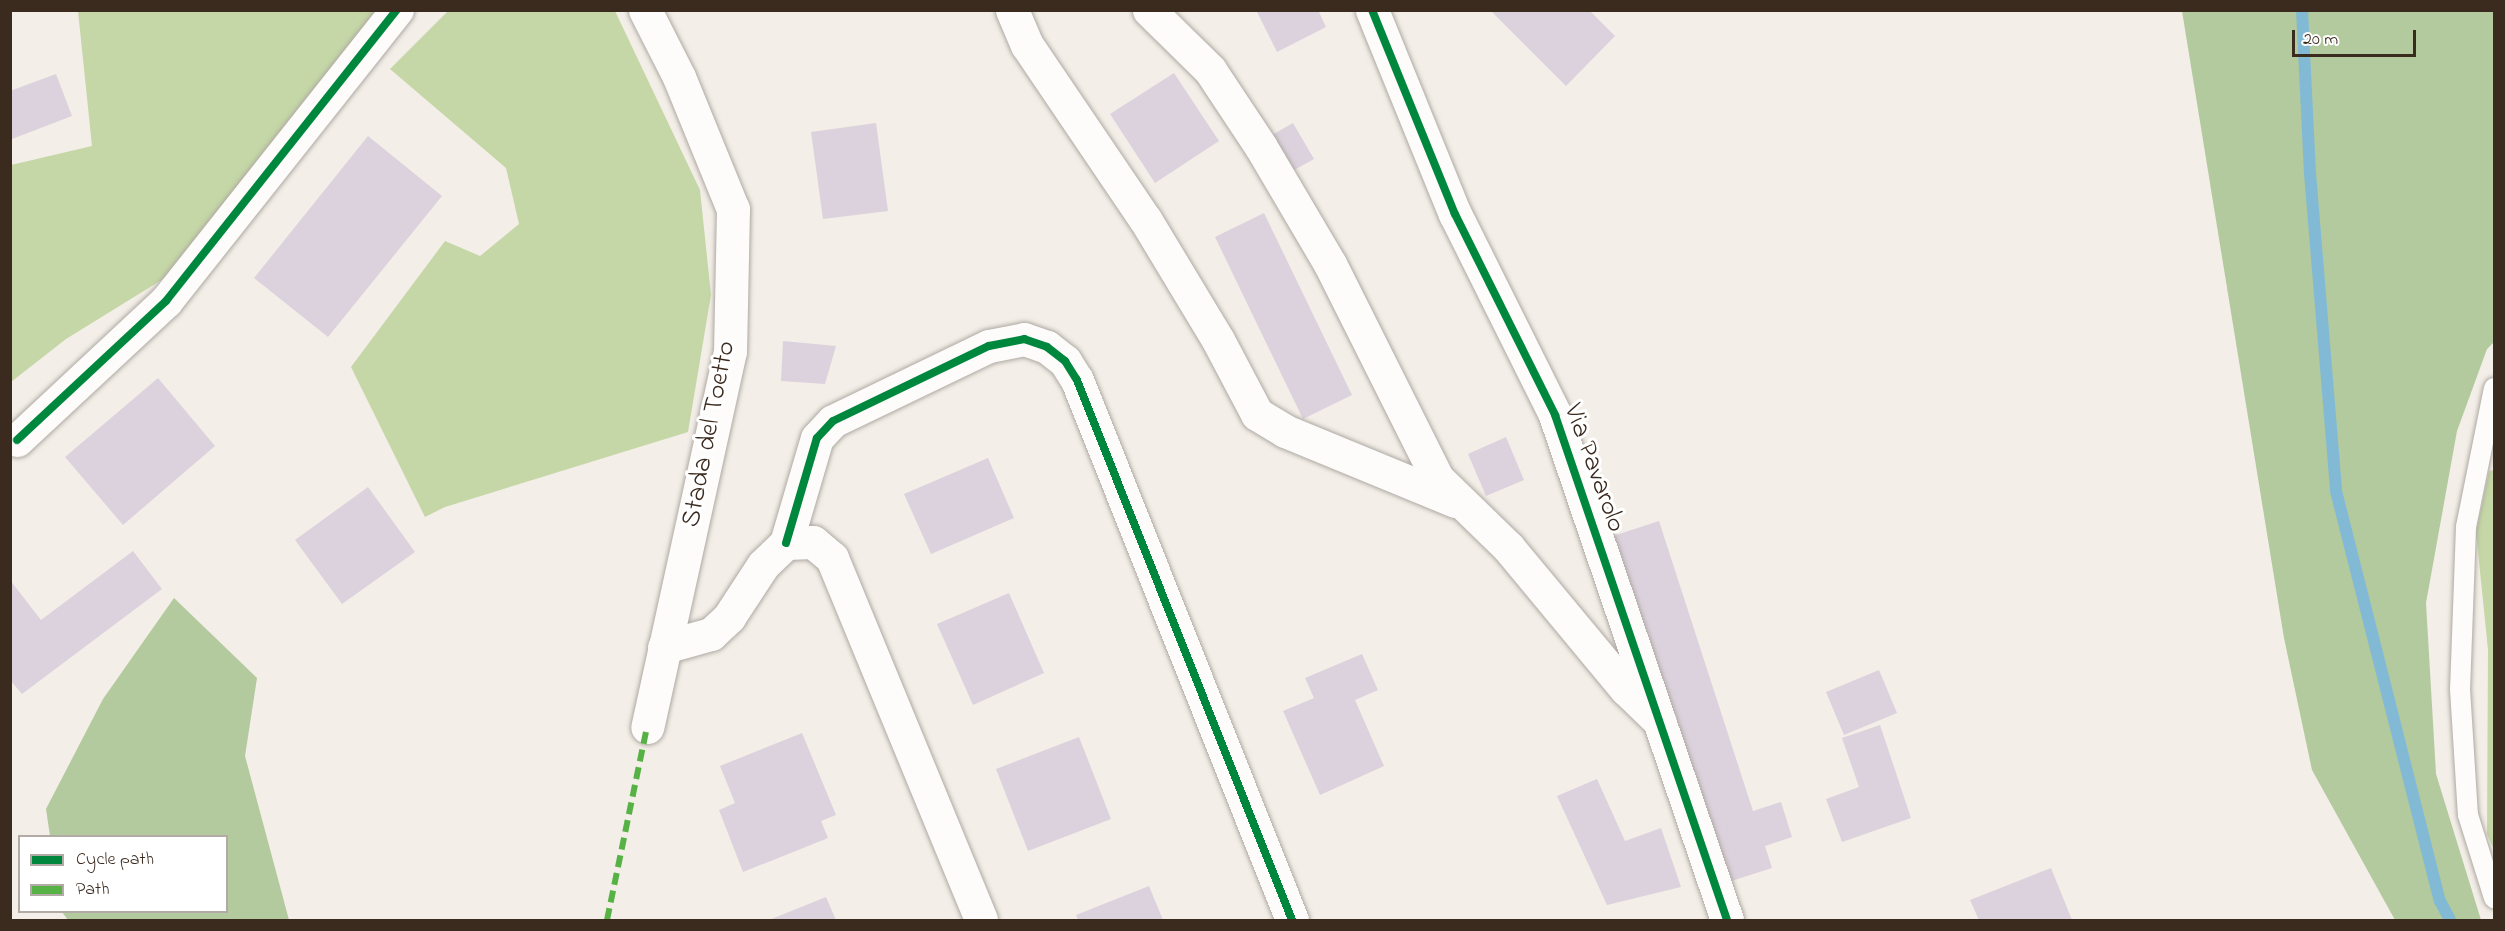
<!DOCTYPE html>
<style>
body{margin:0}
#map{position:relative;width:2505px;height:931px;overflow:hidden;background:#f3eee7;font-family:"Indie Flower",sans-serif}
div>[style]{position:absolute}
.green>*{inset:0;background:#c5d7a6}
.forest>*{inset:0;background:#b3c99e}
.stream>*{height:12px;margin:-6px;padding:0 6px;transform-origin:6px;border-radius:6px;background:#82bad5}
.building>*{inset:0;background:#dcd2dd}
.roads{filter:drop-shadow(0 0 2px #aea9a3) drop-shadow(0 0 2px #aea9a3)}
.service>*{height:20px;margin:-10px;padding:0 10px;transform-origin:10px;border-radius:10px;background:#fdfcfb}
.minor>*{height:33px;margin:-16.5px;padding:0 16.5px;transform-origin:16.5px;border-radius:16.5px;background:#fdfcfb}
.tertiary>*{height:33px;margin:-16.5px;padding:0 16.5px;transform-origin:16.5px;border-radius:16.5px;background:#fdfcfb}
.quiet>*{height:6px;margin-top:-3px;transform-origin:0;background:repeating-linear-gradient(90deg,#57b245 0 12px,transparent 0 18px)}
.cycleway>*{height:8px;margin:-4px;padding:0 4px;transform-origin:4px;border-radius:4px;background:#00873e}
span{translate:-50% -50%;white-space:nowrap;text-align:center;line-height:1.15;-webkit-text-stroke:6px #fff;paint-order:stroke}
.street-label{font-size:27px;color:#3b2a1e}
.frame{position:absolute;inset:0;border:12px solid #3b2a1e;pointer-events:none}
.legend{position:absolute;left:18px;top:835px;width:210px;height:78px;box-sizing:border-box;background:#fff;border:2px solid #b1aaa5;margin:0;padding:8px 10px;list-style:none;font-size:18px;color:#3b2a1e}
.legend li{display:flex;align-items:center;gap:12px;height:30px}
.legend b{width:30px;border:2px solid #b1aaa5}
.scale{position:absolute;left:2292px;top:30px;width:124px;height:27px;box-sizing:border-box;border:3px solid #3b2a1e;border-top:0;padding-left:8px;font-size:18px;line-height:21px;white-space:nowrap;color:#3b2a1e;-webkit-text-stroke:4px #fff;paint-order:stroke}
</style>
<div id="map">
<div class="green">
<i style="clip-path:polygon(78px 11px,388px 11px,181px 268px,66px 339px,11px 382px,11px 165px,92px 146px)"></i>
<i style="clip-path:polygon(448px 11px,615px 11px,700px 190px,711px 295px,688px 432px,445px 507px,425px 517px,351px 367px,445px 241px,480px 256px,519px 224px,506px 168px,390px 69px)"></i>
<i style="clip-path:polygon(2494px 470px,2494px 850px,2487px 834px,2488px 650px,2476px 532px,2489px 471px)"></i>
</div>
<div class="forest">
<i style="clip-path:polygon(2182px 11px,2494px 11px,2494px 342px,2487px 349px,2457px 431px,2426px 603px,2436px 774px,2481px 920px,2395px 920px,2312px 770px,2284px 638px)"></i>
<i style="clip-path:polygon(174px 598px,257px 678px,245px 756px,289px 920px,68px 920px,62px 912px,226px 912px,226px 836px,50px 836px,46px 809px,103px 699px)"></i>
</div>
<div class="stream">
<i style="left:2302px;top:10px;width:163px;rotate:87.2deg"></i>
<i style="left:2310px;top:173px;width:319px;rotate:85.3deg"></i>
<i style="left:2336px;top:491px;width:423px;rotate:75.8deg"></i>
<i style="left:2440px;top:901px;width:21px;rotate:62deg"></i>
</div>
<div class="building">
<i style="clip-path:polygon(1256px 10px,1318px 10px,1326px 27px,1277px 52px)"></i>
<i style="clip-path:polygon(1490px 10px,1589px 10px,1615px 36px,1566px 86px)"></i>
<i style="clip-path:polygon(1174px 73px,1219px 141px,1155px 183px,1110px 114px)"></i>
<i style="clip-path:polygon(56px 74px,72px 116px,12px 139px,10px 91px)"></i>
<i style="clip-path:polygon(876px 123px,888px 211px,823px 219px,811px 132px)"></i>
<i style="clip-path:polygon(1293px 123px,1314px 159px,1287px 174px,1268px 137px)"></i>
<i style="clip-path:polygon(368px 136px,442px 196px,328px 337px,254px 278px)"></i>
<i style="clip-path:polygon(1264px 213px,1352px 395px,1303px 419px,1215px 237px)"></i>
<i style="clip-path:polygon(783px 341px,836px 346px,825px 384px,781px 381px)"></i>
<i style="clip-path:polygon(158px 378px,215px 446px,123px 525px,65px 457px)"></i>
<i style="clip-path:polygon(1506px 437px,1524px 480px,1486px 496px,1468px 454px)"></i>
<i style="clip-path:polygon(988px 458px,1014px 518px,931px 554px,904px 494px)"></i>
<i style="clip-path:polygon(368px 487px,415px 552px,342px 604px,295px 540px)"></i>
<i style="clip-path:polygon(1659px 521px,1753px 811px,1781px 802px,1792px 837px,1765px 846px,1772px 868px,1722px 884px,1610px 537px)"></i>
<i style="clip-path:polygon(133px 551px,162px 589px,22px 694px,10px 680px,10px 580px,41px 620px)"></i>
<i style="clip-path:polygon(1009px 593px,1044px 673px,973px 705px,937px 624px)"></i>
<i style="clip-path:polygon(1362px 654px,1378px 690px,1355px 700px,1384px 766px,1320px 795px,1283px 711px,1314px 698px,1305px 678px)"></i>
<i style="clip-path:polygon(1879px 670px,1897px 713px,1844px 735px,1826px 692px)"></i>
<i style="clip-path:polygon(1880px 725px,1911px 818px,1842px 842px,1826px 799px,1859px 787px,1842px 738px)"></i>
<i style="clip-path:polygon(802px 733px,836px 815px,821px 821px,828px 838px,743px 872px,719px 810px,735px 803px,720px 766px)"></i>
<i style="clip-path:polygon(1079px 737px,1111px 819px,1028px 851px,996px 769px)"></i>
<i style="clip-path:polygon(1597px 779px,1625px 841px,1661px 828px,1681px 887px,1607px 905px,1557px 796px)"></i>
<i style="clip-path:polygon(2051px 868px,2072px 920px,1979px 920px,1970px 900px)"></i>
<i style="clip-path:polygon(1149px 886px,1163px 920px,1078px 920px,1076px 915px)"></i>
<i style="clip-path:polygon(826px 897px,836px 920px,769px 920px)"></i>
</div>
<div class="roads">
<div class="service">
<i style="left:2494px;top:388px;width:142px;rotate:101.4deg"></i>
<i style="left:2466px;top:527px;width:162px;rotate:92.1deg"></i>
<i style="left:2460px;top:689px;width:126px;rotate:86.4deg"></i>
<i style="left:2468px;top:815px;width:87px;rotate:72.6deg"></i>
</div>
<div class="minor">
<i style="left:645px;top:10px;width:75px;rotate:63.1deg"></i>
<i style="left:679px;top:77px;width:143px;rotate:67.8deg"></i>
<i style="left:733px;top:209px;width:142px;rotate:91.2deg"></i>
<i style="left:730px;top:351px;width:385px;rotate:102.4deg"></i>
<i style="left:1012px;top:10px;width:38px;rotate:67deg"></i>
<i style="left:1027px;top:45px;width:210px;rotate:55.9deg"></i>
<i style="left:1145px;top:219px;width:141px;rotate:58.9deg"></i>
<i style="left:1218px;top:340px;width:84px;rotate:62.2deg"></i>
<i style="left:1257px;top:414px;width:33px;rotate:31deg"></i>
<i style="left:1285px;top:431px;width:184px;rotate:22.4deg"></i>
<i style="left:1149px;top:10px;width:86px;rotate:44.5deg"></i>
<i style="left:1210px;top:70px;width:92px;rotate:56.5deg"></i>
<i style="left:1261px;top:147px;width:136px;rotate:59.5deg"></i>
<i style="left:1330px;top:264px;width:239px;rotate:63.4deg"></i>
<i style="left:1437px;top:478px;width:99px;rotate:44.2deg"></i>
<i style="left:1508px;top:547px;width:185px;rotate:50.3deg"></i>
<i style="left:1626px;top:689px;width:47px;rotate:44.1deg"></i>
<i style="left:17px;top:440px;width:204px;rotate:-43deg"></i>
<i style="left:166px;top:301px;width:372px;rotate:-51.6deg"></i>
<i style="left:786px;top:543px;width:109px;rotate:-73.6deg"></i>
<i style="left:817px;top:438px;width:23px;rotate:-47deg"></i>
<i style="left:833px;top:421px;width:173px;rotate:-25.7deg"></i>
<i style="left:989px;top:346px;width:36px;rotate:-11deg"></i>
<i style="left:1024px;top:339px;width:24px;rotate:19deg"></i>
<i style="left:1047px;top:347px;width:23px;rotate:38deg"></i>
<i style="left:1065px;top:361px;width:22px;rotate:58deg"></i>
<i style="left:1077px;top:380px;width:581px;rotate:68.29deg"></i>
<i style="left:664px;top:647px;width:49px;rotate:-15.5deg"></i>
<i style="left:711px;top:634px;width:25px;rotate:-43deg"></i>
<i style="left:729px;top:617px;width:62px;rotate:-56.8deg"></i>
<i style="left:763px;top:565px;width:32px;rotate:-44deg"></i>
<i style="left:786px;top:543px;width:27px;rotate:-2deg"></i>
<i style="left:813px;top:542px;width:25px;rotate:40deg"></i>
<i style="left:832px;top:558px;width:391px;rotate:67.6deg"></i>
</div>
<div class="tertiary">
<i style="left:1372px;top:10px;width:220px;rotate:67.9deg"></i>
<i style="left:1455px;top:214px;width:225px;rotate:63.5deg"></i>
<i style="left:1555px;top:415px;width:533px;rotate:71.19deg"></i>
</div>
</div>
<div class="quiet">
<i style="left:607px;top:920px;width:197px;rotate:-78.3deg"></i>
</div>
<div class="cycleway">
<i style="left:1372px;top:10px;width:220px;rotate:67.9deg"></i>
<i style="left:1455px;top:214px;width:225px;rotate:63.5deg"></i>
<i style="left:1555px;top:415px;width:533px;rotate:71.19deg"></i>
<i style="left:17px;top:440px;width:204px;rotate:-43deg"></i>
<i style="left:166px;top:301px;width:372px;rotate:-51.6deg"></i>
<i style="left:786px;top:543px;width:109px;rotate:-73.6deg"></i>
<i style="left:817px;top:438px;width:23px;rotate:-47deg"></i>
<i style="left:833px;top:421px;width:173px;rotate:-25.7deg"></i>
<i style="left:989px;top:346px;width:36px;rotate:-11deg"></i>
<i style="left:1024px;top:339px;width:24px;rotate:19deg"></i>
<i style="left:1047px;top:347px;width:23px;rotate:38deg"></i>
<i style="left:1065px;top:361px;width:22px;rotate:58deg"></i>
<i style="left:1077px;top:380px;width:581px;rotate:68.29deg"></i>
</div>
<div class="street-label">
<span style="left:709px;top:434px;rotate:-79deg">Stada del Toetto</span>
<span style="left:1594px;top:468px;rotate:70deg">Via Pavarolo</span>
</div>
<div class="frame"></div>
<ul class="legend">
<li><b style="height:8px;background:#00873e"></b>Cycle path</li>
<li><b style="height:8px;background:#57b245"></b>Path</li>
</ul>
<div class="scale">20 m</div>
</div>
